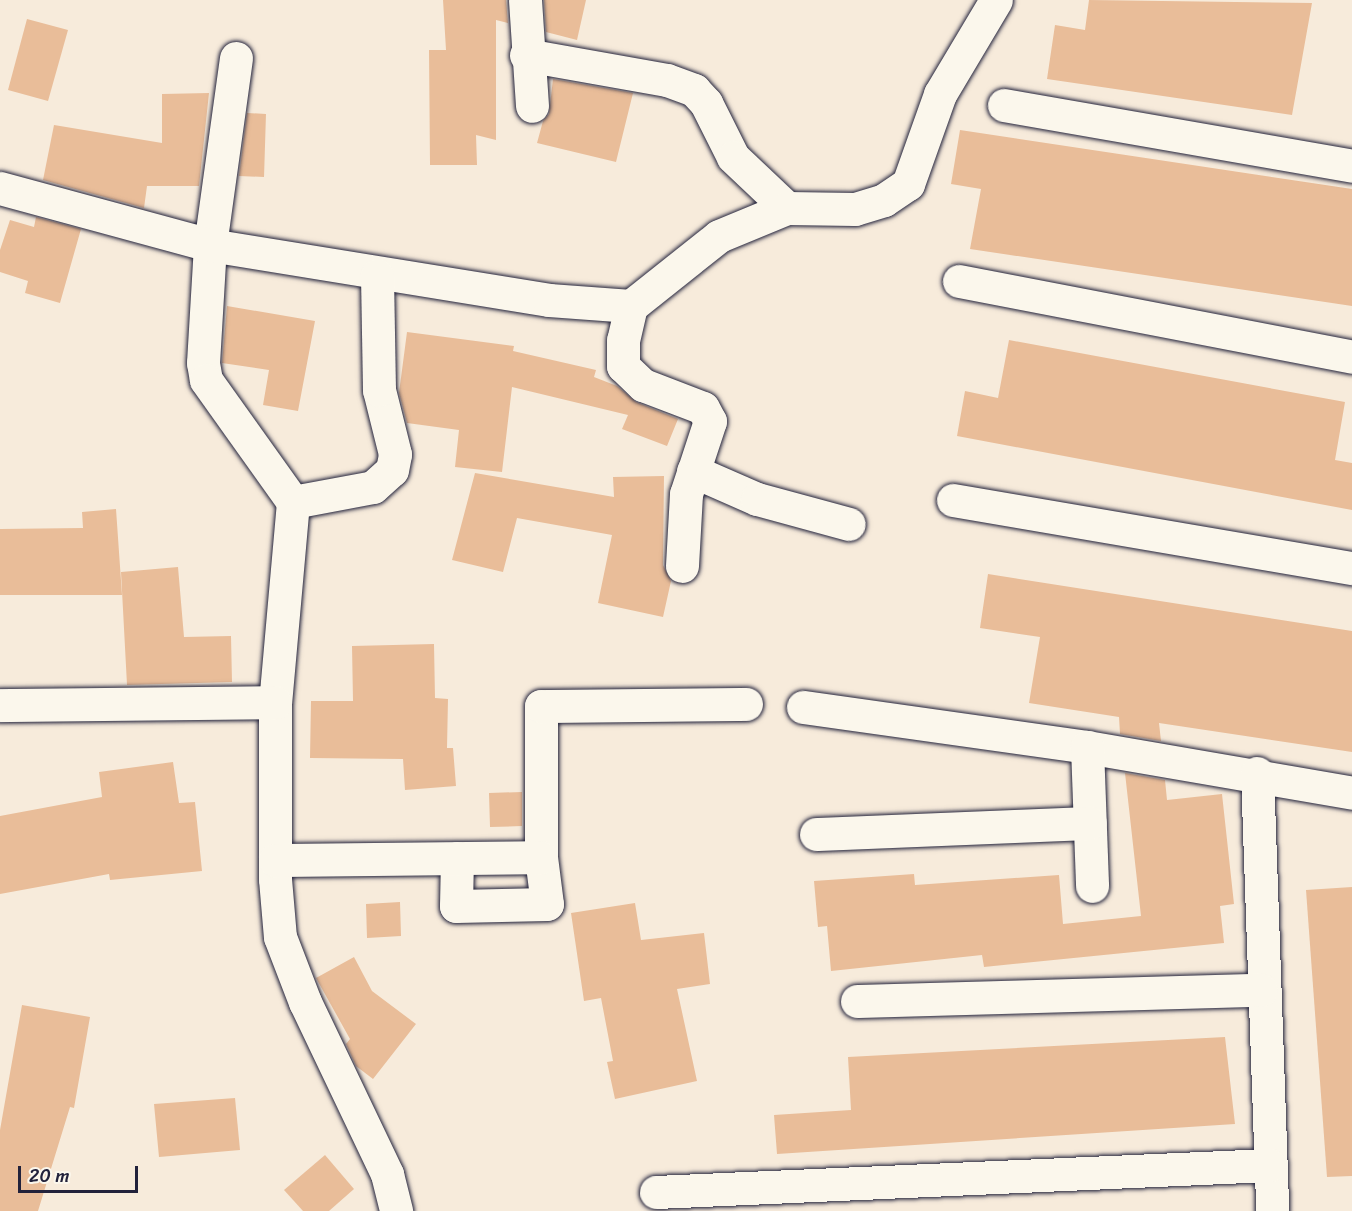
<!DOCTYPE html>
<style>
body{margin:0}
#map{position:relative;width:1352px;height:1211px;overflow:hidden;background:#f7ebdb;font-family:Sriracha,sans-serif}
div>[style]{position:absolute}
.building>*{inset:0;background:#e9bd99}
.roads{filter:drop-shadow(0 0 2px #22223b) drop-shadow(0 0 2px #22223b)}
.minor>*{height:33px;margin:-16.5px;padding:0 16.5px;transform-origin:16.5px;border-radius:16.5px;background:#fbf7ec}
span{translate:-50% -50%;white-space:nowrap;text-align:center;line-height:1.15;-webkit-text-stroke:4.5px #fbf7ec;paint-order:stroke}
.scale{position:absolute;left:18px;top:1166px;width:120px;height:27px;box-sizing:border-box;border:3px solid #22223b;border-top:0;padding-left:8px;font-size:18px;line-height:21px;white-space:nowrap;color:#22223b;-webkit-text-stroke:4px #fbf7ec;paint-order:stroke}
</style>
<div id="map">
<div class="building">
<i style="clip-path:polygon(443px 0,506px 0,508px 23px,496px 20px,496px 140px,476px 135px,477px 165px,430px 165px,429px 50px,446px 50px)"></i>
<i style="clip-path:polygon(544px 0,586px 0,577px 40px,546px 32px)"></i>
<i style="clip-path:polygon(1089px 0,1312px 3px,1292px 115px,1047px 79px,1055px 25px,1085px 30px)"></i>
<i style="clip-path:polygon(27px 19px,68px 30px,48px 101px,8px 90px)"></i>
<i style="clip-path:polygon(553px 79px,633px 93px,616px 162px,537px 143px,543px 121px,549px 114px)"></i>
<i style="clip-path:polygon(209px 93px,199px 186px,147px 186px,144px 208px,43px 180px,54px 125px,162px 143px,162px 94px)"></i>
<i style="clip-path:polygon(247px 113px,266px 114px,264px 177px,239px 176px)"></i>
<i style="clip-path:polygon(960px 130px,1352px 189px,1352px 306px,970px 249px,981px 189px,951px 184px)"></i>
<i style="clip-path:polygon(36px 217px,81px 229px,60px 303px,25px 293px,28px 281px,0 272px,0 250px,10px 220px,34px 227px)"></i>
<i style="clip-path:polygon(227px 306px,315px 321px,298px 411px,263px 405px,269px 370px,222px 363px)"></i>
<i style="clip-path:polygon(407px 332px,514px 346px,513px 351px,596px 370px,594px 377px,617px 386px,636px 402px,678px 419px,667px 446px,622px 429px,628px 415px,512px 387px,502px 472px,455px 467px,459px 430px,407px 423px,399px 393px)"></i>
<i style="clip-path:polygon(1009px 340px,1345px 402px,1335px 460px,1352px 463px,1352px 510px,957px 436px,965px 391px,998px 398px)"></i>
<i style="clip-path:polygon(475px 473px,614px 497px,613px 477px,664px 476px,663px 565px,671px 581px,663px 617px,598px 603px,612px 535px,517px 518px,503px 572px,452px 560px)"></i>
<i style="clip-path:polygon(116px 509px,122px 595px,0 595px,0 529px,83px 528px,82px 512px)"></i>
<i style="clip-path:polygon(178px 567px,184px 637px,231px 636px,232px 682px,127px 685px,121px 572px)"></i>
<i style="clip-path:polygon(988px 574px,1352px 631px,1352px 752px,1159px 723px,1161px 741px,1120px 734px,1119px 717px,1029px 703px,1040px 637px,980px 628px)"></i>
<i style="clip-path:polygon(434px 644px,435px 698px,448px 699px,447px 748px,453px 748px,456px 786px,405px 790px,403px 759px,310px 758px,311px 701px,353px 701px,352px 646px)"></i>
<i style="clip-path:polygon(173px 762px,179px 803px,195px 802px,202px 871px,110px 880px,109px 874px,0 894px,0 816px,102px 797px,99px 772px)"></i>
<i style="clip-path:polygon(1125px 773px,1165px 780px,1167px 800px,1222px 794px,1234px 904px,1220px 906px,1224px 943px,984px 967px,982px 955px,831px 971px,827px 926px,818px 927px,814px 881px,914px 874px,915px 885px,1059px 875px,1063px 924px,1141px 916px)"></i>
<i style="clip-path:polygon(522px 792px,522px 826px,490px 827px,489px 793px)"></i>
<i style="clip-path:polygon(1352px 887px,1352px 1176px,1327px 1177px,1306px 890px)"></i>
<i style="clip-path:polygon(400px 902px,401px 936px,367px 938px,366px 904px)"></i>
<i style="clip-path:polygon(635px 903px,641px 940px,704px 933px,710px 984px,677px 989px,697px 1081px,615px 1099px,607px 1062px,613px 1061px,601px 998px,584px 1001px,571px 913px)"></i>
<i style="clip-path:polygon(354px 957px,372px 991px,416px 1024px,373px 1079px,356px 1066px,346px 1044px,350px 1039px,316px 978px)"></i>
<i style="clip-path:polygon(22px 1005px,90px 1017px,74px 1108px,70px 1107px,38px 1211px,0 1211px,0 1130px)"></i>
<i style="clip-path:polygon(1225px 1037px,1235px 1124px,777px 1154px,774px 1115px,851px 1110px,848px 1057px)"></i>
<i style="clip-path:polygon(235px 1098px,240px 1150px,159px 1157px,154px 1104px)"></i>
<i style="clip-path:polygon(325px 1155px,354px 1189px,329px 1211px,303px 1211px,284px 1190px)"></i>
</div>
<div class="roads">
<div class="minor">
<i style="left:525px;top:0;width:106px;rotate:86.2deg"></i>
<i style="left:526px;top:55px;width:143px;rotate:10.1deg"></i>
<i style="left:667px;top:80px;width:29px;rotate:20deg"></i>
<i style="left:694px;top:90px;width:18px;rotate:47deg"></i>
<i style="left:706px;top:103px;width:60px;rotate:63.4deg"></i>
<i style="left:733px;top:157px;width:74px;rotate:43.4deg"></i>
<i style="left:236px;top:58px;width:189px;rotate:97.9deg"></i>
<i style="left:210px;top:245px;width:118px;rotate:93.4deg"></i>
<i style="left:203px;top:363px;width:17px;rotate:80deg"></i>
<i style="left:206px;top:380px;width:150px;rotate:54.5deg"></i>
<i style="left:293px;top:502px;width:201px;rotate:95.1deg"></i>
<i style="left:275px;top:702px;width:177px;rotate:90deg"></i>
<i style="left:275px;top:879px;width:58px;rotate:85.1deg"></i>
<i style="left:280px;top:937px;width:70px;rotate:69deg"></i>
<i style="left:305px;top:1002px;width:191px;rotate:64.5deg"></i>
<i style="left:387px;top:1174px;width:38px;rotate:76deg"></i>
<i style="left:1004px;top:105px;width:353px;rotate:9.9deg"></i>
<i style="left:0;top:188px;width:218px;rotate:15.2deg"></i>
<i style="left:210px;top:245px;width:343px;rotate:9.2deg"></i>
<i style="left:549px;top:300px;width:82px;rotate:4.2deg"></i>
<i style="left:631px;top:306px;width:112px;rotate:-38.5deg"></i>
<i style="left:719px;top:236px;width:74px;rotate:-22.4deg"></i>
<i style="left:787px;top:208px;width:68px;rotate:0.8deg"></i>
<i style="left:855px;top:209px;width:30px;rotate:-17deg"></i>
<i style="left:884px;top:200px;width:29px;rotate:-34deg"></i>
<i style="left:908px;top:184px;width:96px;rotate:-70.4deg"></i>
<i style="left:940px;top:94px;width:109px;rotate:-59.2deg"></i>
<i style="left:959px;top:281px;width:400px;rotate:10.9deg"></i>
<i style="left:631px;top:306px;width:35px;rotate:103deg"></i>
<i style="left:623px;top:340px;width:26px;rotate:90deg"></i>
<i style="left:623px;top:366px;width:28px;rotate:44deg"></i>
<i style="left:643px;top:385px;width:64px;rotate:21deg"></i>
<i style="left:703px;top:408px;width:15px;rotate:62deg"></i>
<i style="left:710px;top:421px;width:77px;rotate:108.2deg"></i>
<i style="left:686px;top:494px;width:72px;rotate:93.2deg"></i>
<i style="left:693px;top:471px;width:70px;rotate:23.6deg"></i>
<i style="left:757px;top:499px;width:95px;rotate:15.2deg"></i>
<i style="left:953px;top:500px;width:405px;rotate:9.7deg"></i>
<i style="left:293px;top:502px;width:81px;rotate:-10.6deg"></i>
<i style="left:373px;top:487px;width:25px;rotate:-42deg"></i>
<i style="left:392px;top:470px;width:16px;rotate:-79deg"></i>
<i style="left:395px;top:454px;width:66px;rotate:-104deg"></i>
<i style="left:379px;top:390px;width:115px;rotate:-91deg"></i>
<i style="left:0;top:705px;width:275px;rotate:-0.6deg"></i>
<i style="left:803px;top:707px;width:287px;rotate:8deg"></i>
<i style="left:1087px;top:747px;width:269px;rotate:9.8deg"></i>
<i style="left:1087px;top:747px;width:139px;rotate:87.9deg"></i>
<i style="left:1257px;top:773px;width:438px;rotate:88deg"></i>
<i style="left:816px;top:834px;width:274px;rotate:-2.3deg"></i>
<i style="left:457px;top:858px;width:48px;rotate:91.2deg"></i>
<i style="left:456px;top:906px;width:91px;rotate:-1.3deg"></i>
<i style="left:547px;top:904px;width:47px;rotate:-97.3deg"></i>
<i style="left:541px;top:857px;width:151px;rotate:-90deg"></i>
<i style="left:541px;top:706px;width:205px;rotate:-0.6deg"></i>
<i style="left:275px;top:860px;width:266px;rotate:-0.6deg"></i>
<i style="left:857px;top:1001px;width:404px;rotate:-1.6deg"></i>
<i style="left:656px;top:1192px;width:614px;rotate:-2.52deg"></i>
</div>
</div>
<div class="scale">20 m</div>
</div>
